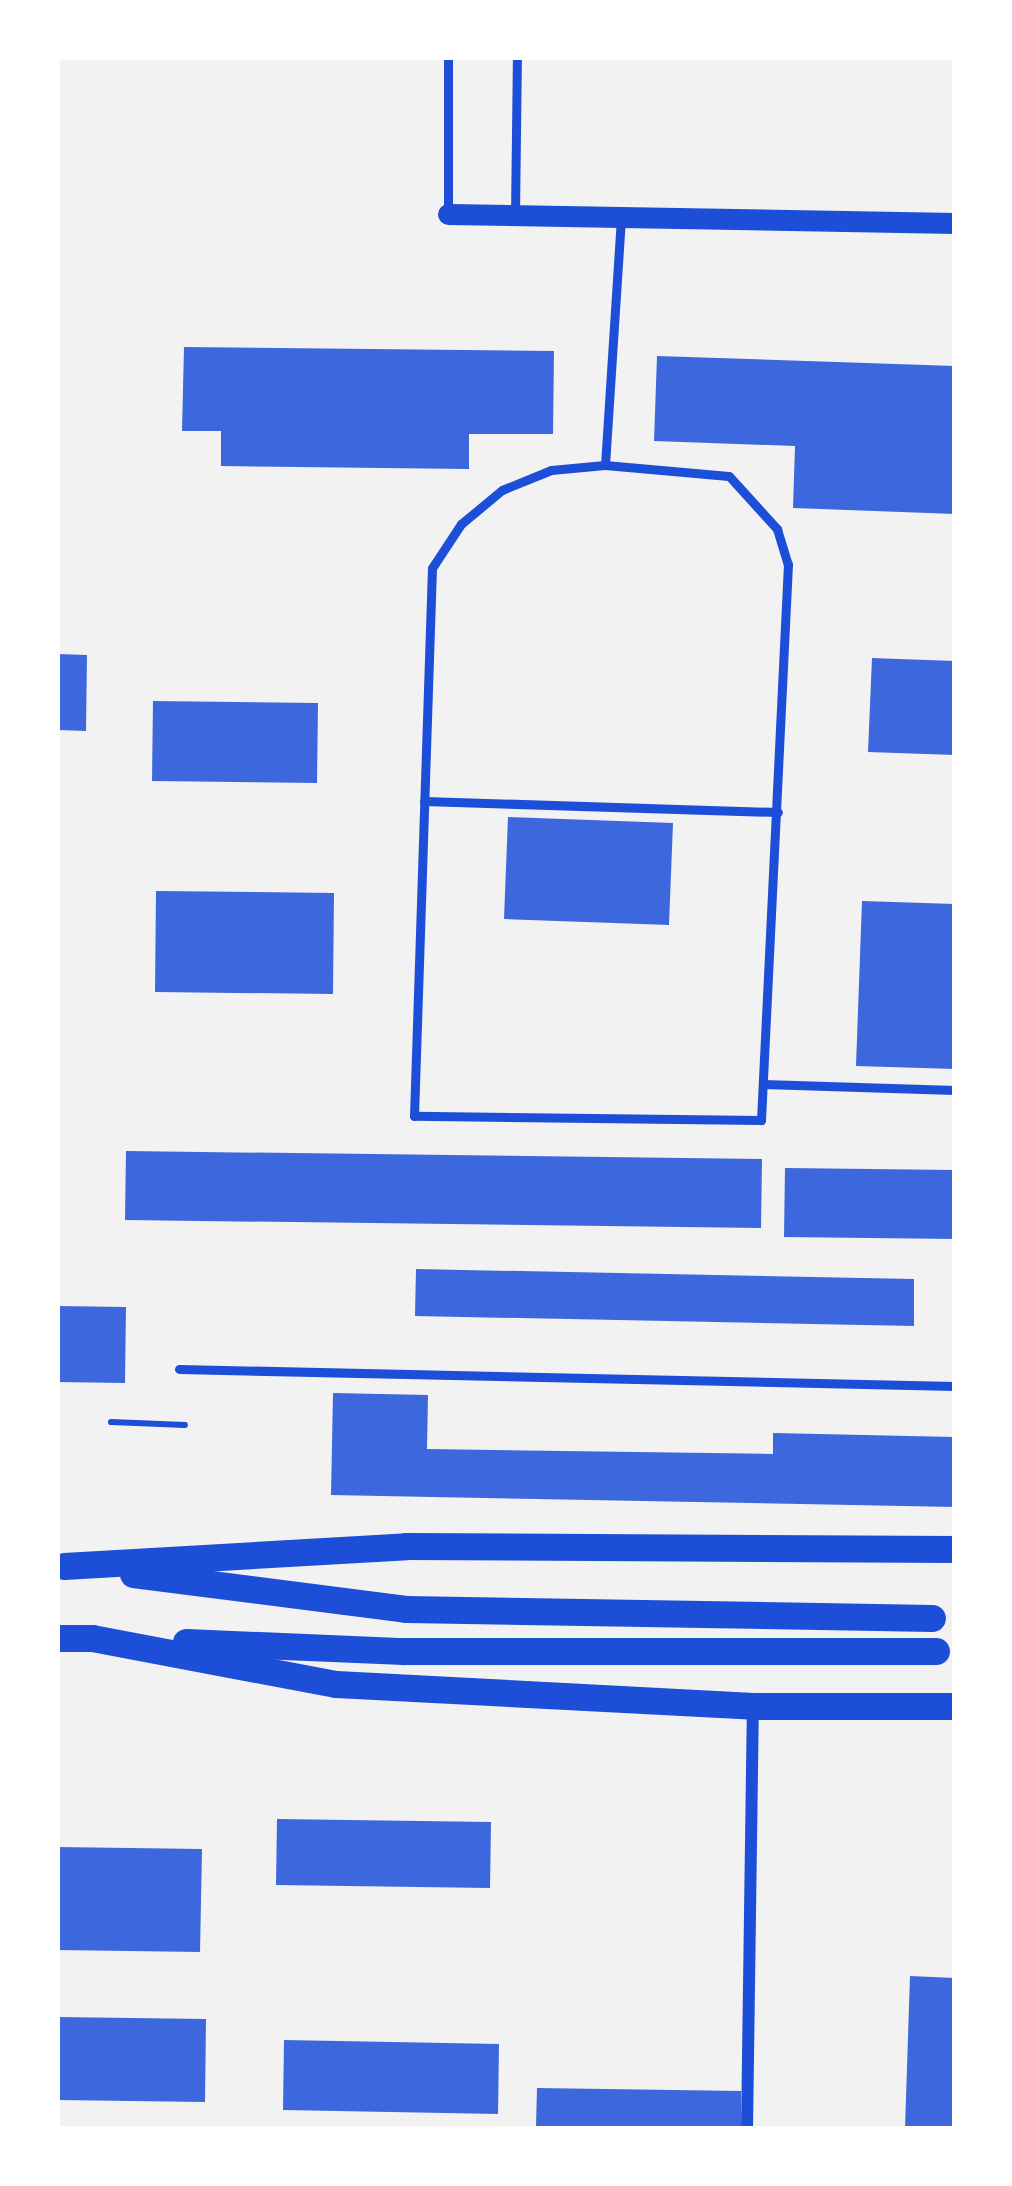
<!DOCTYPE html>
<style>
body{margin:0}
#map{position:relative;width:1012px;height:2186px;overflow:hidden;background:#f2f2f2;font-family:"Exo 2",sans-serif}
div>[style]{position:absolute}
.building>*{inset:0;background:#3d67dc}
.path>*{height:6px;margin:-3px;padding:0 3px;transform-origin:3px;border-radius:3px;background:#1d4ed8}
.service>*{height:9px;margin:-4.5px;padding:0 4.5px;transform-origin:4.5px;border-radius:4.5px;background:#1d4ed8}
.minor>*{height:12px;margin:-6px;padding:0 6px;transform-origin:6px;border-radius:6px;background:#1d4ed8}
.tertiary>*{height:21px;margin:-10.5px;padding:0 10.5px;transform-origin:10.5px;border-radius:10.5px;background:#1d4ed8}
.primary>*{height:27px;margin:-13.5px;padding:0 13.5px;transform-origin:13.5px;border-radius:13.5px;background:#1d4ed8}
span{translate:-50% -50%;white-space:nowrap;text-align:center;line-height:1.15;-webkit-text-stroke:10px #fff;paint-order:stroke}
.frame{position:absolute;inset:0;border:60px solid #fff;pointer-events:none}
</style>
<div id="map">
<div class="building">
<i style="clip-path:polygon(184px 347px,554px 351px,553px 434px,469px 434px,469px 469px,221px 466px,221px 431px,182px 431px)"></i>
<i style="clip-path:polygon(657px 356px,955px 366px,955px 514px,793px 508px,795px 446px,654px 441px)"></i>
<i style="clip-path:polygon(57px 654px,87px 655px,86px 731px,57px 730px)"></i>
<i style="clip-path:polygon(872px 658px,955px 661px,955px 755px,868px 752px)"></i>
<i style="clip-path:polygon(153px 701px,318px 703px,317px 783px,152px 781px)"></i>
<i style="clip-path:polygon(508px 817px,673px 823px,669px 925px,504px 919px)"></i>
<i style="clip-path:polygon(156px 891px,334px 893px,333px 994px,155px 992px)"></i>
<i style="clip-path:polygon(862px 901px,955px 904px,955px 1069px,856px 1066px)"></i>
<i style="clip-path:polygon(126px 1151px,762px 1159px,761px 1228px,125px 1220px)"></i>
<i style="clip-path:polygon(785px 1168px,955px 1170px,955px 1239px,784px 1237px)"></i>
<i style="clip-path:polygon(416px 1269px,914px 1279px,914px 1326px,415px 1316px)"></i>
<i style="clip-path:polygon(57px 1306px,126px 1307px,125px 1383px,57px 1382px)"></i>
<i style="clip-path:polygon(333px 1393px,428px 1395px,427px 1449px,773px 1454px,773px 1433px,955px 1437px,955px 1507px,331px 1495px)"></i>
<i style="clip-path:polygon(277px 1819px,491px 1822px,490px 1888px,276px 1885px)"></i>
<i style="clip-path:polygon(57px 1847px,202px 1849px,200px 1952px,57px 1950px)"></i>
<i style="clip-path:polygon(910px 1976px,955px 1978px,955px 2129px,905px 2129px)"></i>
<i style="clip-path:polygon(57px 2017px,206px 2019px,205px 2102px,57px 2100px)"></i>
<i style="clip-path:polygon(284px 2040px,499px 2044px,498px 2114px,283px 2110px)"></i>
<i style="clip-path:polygon(537px 2088px,741px 2091px,741px 2129px,536px 2127px)"></i>
</div>
<div class="path">
<i style="left:111px;top:1422px;width:74px;rotate:2.3deg"></i>
</div>
<div class="service">
<i style="left:448px;top:214px;width:157px;rotate:-90deg"></i>
<i style="left:515px;top:215px;width:158px;rotate:-89.3deg"></i>
<i style="left:605px;top:465px;width:124px;rotate:5.1deg"></i>
<i style="left:729px;top:476px;width:72px;rotate:47.8deg"></i>
<i style="left:777px;top:529px;width:37px;rotate:73deg"></i>
<i style="left:788px;top:564px;width:557px;rotate:92.78deg"></i>
<i style="left:761px;top:1120px;width:347px;rotate:-179.3deg"></i>
<i style="left:414px;top:1116px;width:548px;rotate:-88.12deg"></i>
<i style="left:432px;top:568px;width:53px;rotate:-56.6deg"></i>
<i style="left:461px;top:524px;width:53px;rotate:-39.7deg"></i>
<i style="left:502px;top:490px;width:53px;rotate:-22.2deg"></i>
<i style="left:551px;top:470px;width:54px;rotate:-5.3deg"></i>
<i style="left:605px;top:465px;width:247px;rotate:-86.3deg"></i>
<i style="left:424px;top:801px;width:354px;rotate:1.8deg"></i>
<i style="left:763px;top:1084px;width:192px;rotate:1.8deg"></i>
<i style="left:179px;top:1369px;width:776px;rotate:1.25deg"></i>
</div>
<div class="minor">
<i style="left:747px;top:2129px;width:423px;rotate:-89.2deg"></i>
</div>
<div class="tertiary">
<i style="left:448px;top:214px;width:507px;rotate:1.02deg"></i>
</div>
<div class="primary">
<i style="left:64px;top:1566px;width:343px;rotate:-3.3deg"></i>
<i style="left:406px;top:1546px;width:549px;rotate:0.31deg"></i>
<i style="left:133px;top:1574px;width:275px;rotate:7.3deg"></i>
<i style="left:406px;top:1609px;width:526px;rotate:0.98deg"></i>
<i style="left:57px;top:1638px;width:35px"></i>
<i style="left:92px;top:1638px;width:248px;rotate:10.7deg"></i>
<i style="left:336px;top:1684px;width:418px;rotate:3deg"></i>
<i style="left:753px;top:1706px;width:202px"></i>
<i style="left:186px;top:1642px;width:218px;rotate:2.4deg"></i>
<i style="left:404px;top:1651px;width:532px"></i>
</div>
<div class="frame"></div>
</div>
